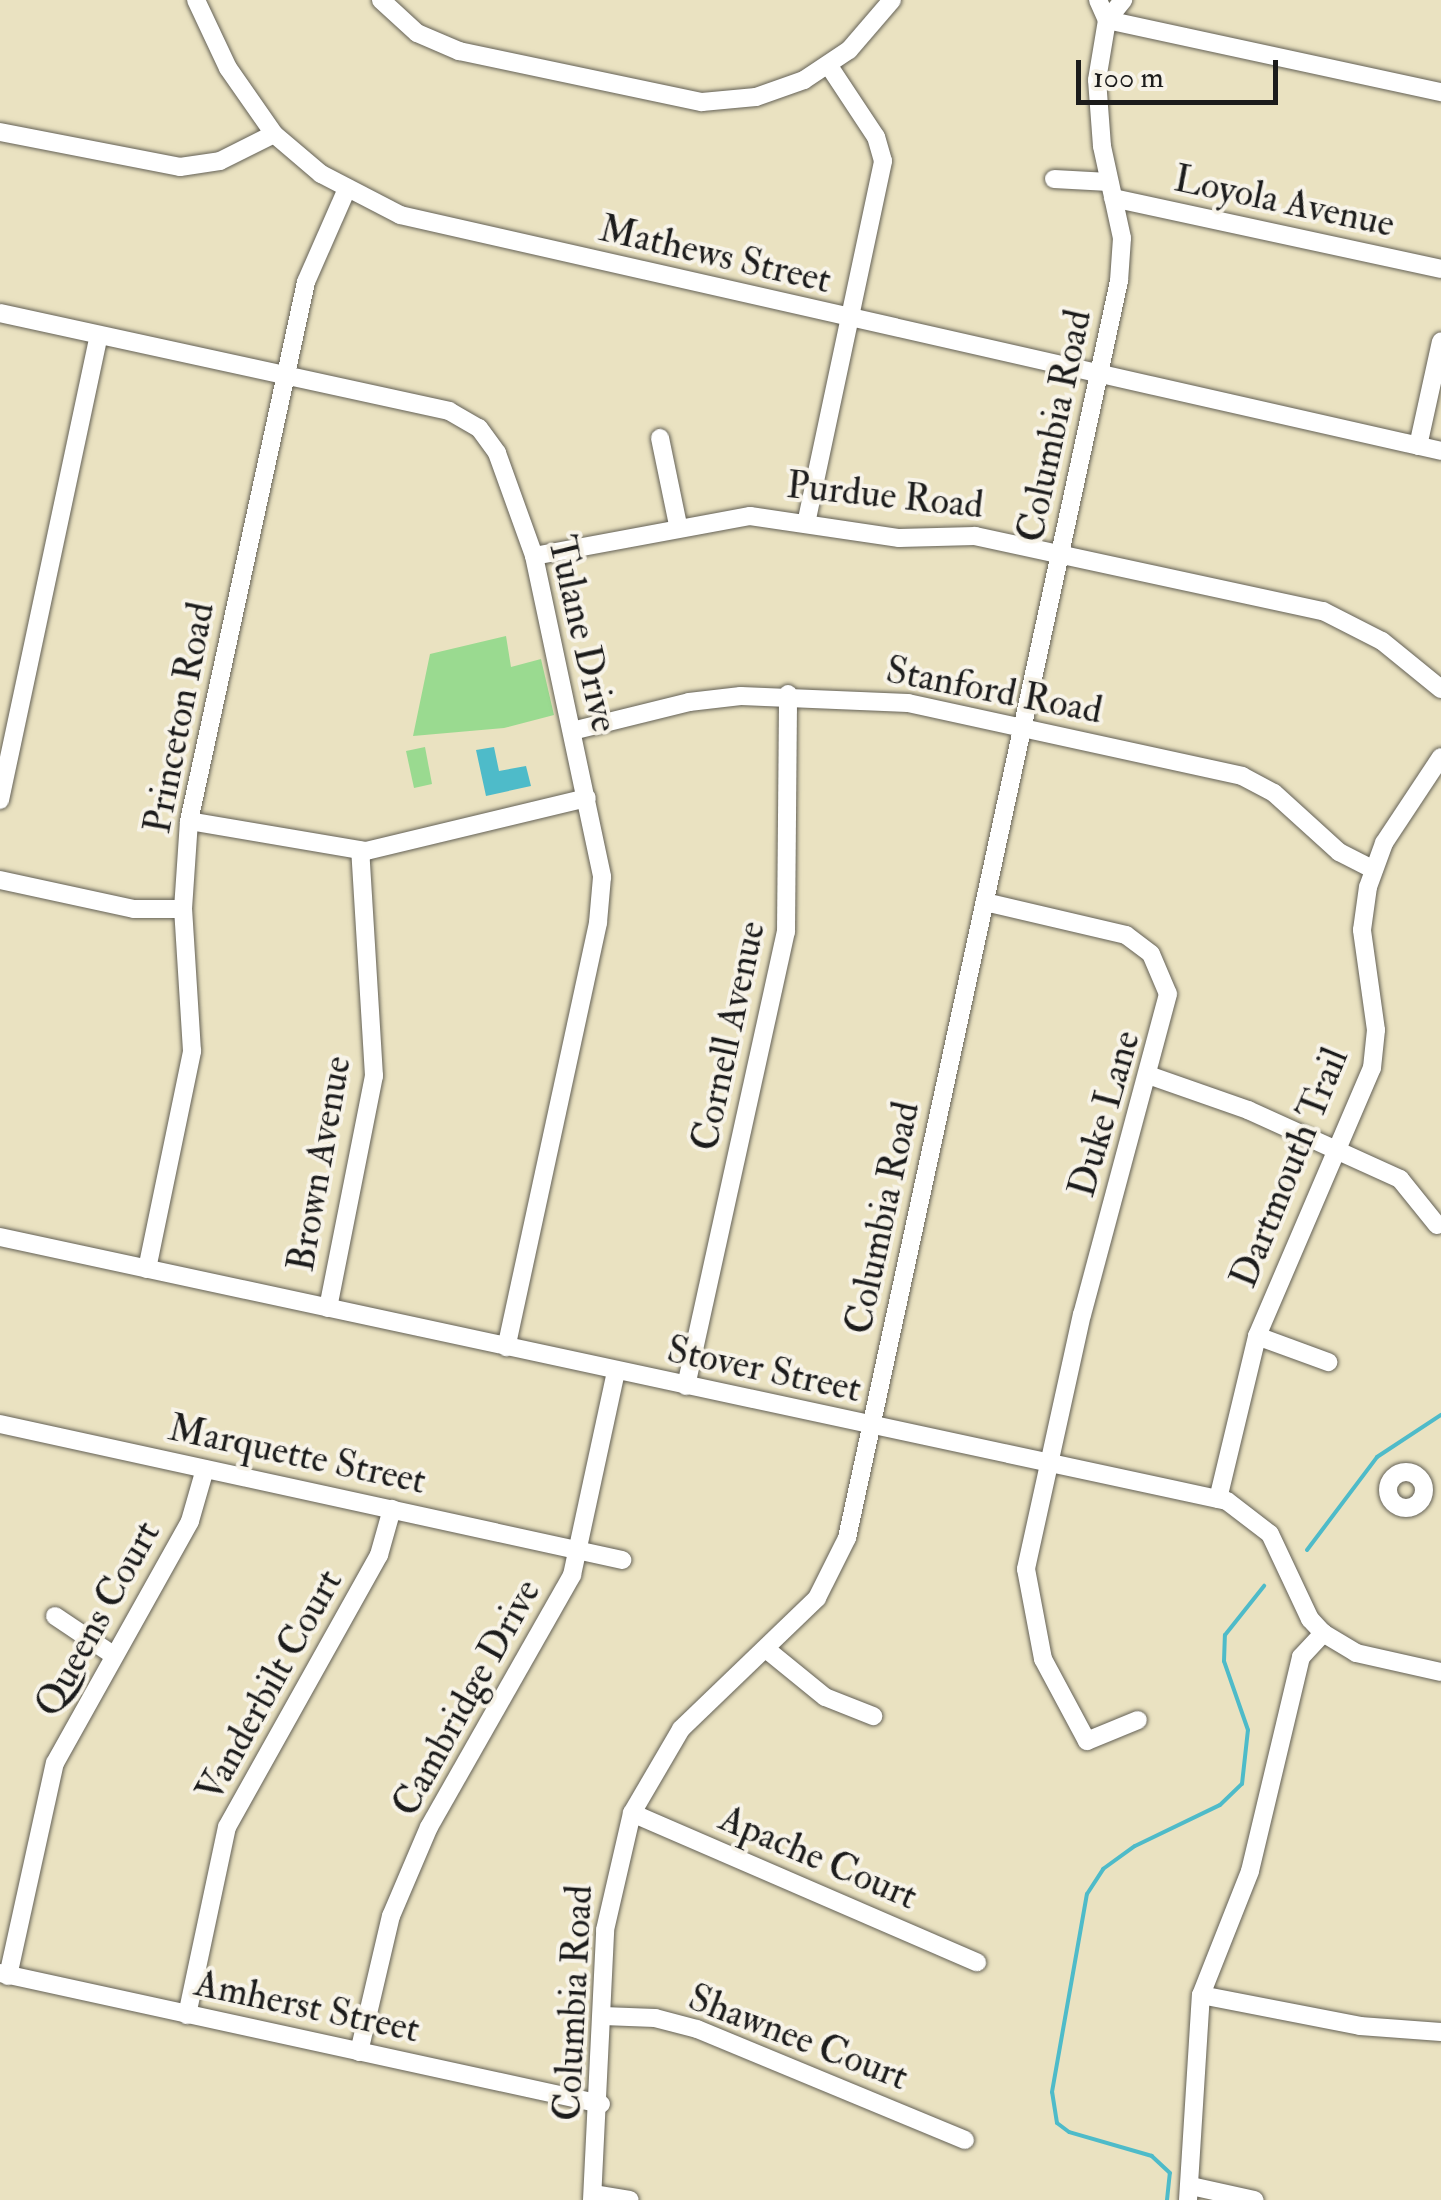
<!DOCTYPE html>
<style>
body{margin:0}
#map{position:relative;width:1441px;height:2200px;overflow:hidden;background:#eae2c1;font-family:"IM FELL Double Pica",serif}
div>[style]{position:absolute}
.green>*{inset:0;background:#9ada90}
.water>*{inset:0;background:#4ebbc9}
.stream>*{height:4px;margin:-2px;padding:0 2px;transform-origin:2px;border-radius:2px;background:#4ebbc9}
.roads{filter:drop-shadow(0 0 2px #646156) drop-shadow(0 0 2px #646156)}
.minor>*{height:18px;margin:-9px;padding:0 9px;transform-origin:9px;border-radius:9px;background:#fff}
.minor>.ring{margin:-9px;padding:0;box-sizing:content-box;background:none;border:18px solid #fff;border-radius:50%}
span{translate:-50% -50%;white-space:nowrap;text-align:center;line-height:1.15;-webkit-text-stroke:8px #f7f3e8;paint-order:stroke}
.street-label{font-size:38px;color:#1c1c1c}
.scale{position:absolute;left:1076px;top:60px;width:202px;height:45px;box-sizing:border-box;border:5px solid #1c1c1c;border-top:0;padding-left:12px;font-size:30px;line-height:35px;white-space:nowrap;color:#1c1c1c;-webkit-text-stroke:8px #f7f3e8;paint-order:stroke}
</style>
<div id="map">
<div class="green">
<i style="clip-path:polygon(506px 636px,511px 667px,541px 659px,554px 715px,504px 728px,413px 736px,430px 654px)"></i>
<i style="clip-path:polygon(425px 747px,432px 784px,414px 788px,406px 751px)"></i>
</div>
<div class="water">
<i style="clip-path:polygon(494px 747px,499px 771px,526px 766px,531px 786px,486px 796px,476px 750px)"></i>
</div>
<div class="stream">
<i style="left:1307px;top:1550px;width:116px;rotate:-53deg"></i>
<i style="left:1377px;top:1457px;width:77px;rotate:-33.3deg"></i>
<i style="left:1167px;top:2200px;width:27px;rotate:-84deg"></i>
<i style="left:1170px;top:2173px;width:25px;rotate:-137deg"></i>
<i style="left:1152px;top:2156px;width:86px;rotate:-163.9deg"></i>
<i style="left:1069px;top:2132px;width:15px;rotate:-143deg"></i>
<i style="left:1057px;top:2123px;width:31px;rotate:-99deg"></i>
<i style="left:1052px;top:2092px;width:201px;rotate:-80deg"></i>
<i style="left:1087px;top:1894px;width:30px;rotate:-57deg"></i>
<i style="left:1103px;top:1869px;width:39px;rotate:-36deg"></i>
<i style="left:1135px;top:1846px;width:94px;rotate:-25.8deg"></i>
<i style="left:1220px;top:1805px;width:30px;rotate:-44deg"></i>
<i style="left:1242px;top:1784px;width:54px;rotate:-83.7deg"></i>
<i style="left:1248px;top:1730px;width:73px;rotate:-109.2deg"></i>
<i style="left:1224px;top:1661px;width:26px;rotate:-88deg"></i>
<i style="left:1225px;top:1635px;width:63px;rotate:-51.5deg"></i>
</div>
<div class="roads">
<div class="minor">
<i style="left:196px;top:0;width:75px;rotate:64.8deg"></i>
<i style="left:228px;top:68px;width:80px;rotate:55.1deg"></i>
<i style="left:274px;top:134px;width:62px;rotate:40.4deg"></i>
<i style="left:321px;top:174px;width:89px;rotate:27.4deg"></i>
<i style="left:400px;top:215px;width:1067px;rotate:12.77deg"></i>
<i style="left:381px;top:0;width:49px;rotate:42.5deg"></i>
<i style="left:417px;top:33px;width:46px;rotate:23.2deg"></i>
<i style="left:459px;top:51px;width:248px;rotate:11.9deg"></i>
<i style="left:702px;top:102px;width:54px;rotate:-5.3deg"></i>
<i style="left:756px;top:97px;width:51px;rotate:-19.5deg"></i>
<i style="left:804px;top:80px;width:54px;rotate:-33.7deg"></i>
<i style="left:849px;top:50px;width:66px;rotate:-49.3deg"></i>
<i style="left:1098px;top:0;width:22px;rotate:66deg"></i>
<i style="left:1107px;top:20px;width:342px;rotate:12.2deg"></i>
<i style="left:0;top:132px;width:183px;rotate:11deg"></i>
<i style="left:180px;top:167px;width:40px;rotate:-8.5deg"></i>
<i style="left:220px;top:161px;width:60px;rotate:-26.6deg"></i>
<i style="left:1054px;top:179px;width:55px;rotate:3.1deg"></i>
<i style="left:1113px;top:198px;width:336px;rotate:12.2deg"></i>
<i style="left:0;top:313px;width:460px;rotate:12.3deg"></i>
<i style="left:449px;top:411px;width:34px;rotate:30deg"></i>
<i style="left:479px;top:428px;width:31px;rotate:54deg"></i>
<i style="left:497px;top:453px;width:109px;rotate:70.2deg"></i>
<i style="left:534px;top:556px;width:328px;rotate:78deg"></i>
<i style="left:602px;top:877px;width:46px;rotate:95deg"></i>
<i style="left:598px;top:923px;width:434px;rotate:102.2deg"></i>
<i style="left:660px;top:438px;width:89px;rotate:78.3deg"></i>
<i style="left:1418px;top:446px;width:107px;rotate:-77.6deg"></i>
<i style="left:807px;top:519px;width:366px;rotate:-78deg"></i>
<i style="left:883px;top:161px;width:25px;rotate:-106deg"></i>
<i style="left:876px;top:137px;width:85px;rotate:-123.5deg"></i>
<i style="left:534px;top:556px;width:220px;rotate:-10.5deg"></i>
<i style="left:750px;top:516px;width:151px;rotate:8.4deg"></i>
<i style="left:899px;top:538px;width:76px;rotate:-1.5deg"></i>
<i style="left:975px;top:536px;width:356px;rotate:12.2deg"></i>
<i style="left:1323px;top:611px;width:66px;rotate:27deg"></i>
<i style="left:1382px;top:641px;width:76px;rotate:39.1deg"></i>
<i style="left:572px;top:731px;width:121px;rotate:-13.9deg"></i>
<i style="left:689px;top:702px;width:52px;rotate:-6.6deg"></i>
<i style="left:741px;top:696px;width:167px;rotate:2.4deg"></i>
<i style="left:908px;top:703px;width:342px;rotate:12.3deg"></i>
<i style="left:1242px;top:776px;width:36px;rotate:28deg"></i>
<i style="left:1274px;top:793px;width:88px;rotate:42.2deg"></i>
<i style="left:1339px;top:852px;width:38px;rotate:27deg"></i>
<i style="left:0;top:800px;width:475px;rotate:-78deg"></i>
<i style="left:189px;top:821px;width:180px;rotate:9.6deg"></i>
<i style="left:366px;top:851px;width:227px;rotate:-13.5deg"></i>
<i style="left:0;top:880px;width:137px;rotate:12.2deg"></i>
<i style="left:134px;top:909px;width:49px"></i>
<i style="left:985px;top:902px;width:145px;rotate:13.2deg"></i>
<i style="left:1126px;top:935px;width:31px;rotate:37deg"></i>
<i style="left:1151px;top:954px;width:43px;rotate:67deg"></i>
<i style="left:1168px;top:994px;width:331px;rotate:105deg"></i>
<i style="left:1082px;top:1314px;width:261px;rotate:102.4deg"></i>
<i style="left:1026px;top:1569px;width:92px;rotate:79.3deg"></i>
<i style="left:1043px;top:1659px;width:93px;rotate:61.8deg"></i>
<i style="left:1087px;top:1741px;width:55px;rotate:-22.4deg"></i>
<i style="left:1151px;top:1076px;width:103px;rotate:19.3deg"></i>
<i style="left:1248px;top:1110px;width:167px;rotate:24.4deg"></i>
<i style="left:1400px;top:1179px;width:59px;rotate:51.2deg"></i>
<i style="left:0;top:1237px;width:1255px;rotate:12.14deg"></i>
<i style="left:1227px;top:1501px;width:54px;rotate:37.5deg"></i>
<i style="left:1270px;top:1534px;width:94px;rotate:64.8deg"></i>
<i style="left:1310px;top:1619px;width:19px;rotate:47deg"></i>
<i style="left:1323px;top:1633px;width:39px;rotate:31deg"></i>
<i style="left:1356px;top:1653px;width:87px;rotate:12.6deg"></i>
<i style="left:147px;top:1269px;width:223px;rotate:-78.3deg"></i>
<i style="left:192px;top:1051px;width:142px;rotate:-93.6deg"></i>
<i style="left:183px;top:909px;width:88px;rotate:-86.1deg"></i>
<i style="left:189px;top:821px;width:552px;rotate:-77.75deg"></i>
<i style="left:306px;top:282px;width:99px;rotate:-66.3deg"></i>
<i style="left:328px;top:1308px;width:237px;rotate:-78.8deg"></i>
<i style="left:374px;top:1076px;width:226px;rotate:-93.5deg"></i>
<i style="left:1257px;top:1336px;width:76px;rotate:20.1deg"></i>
<i style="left:686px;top:1386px;width:465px;rotate:-77.6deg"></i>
<i style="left:786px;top:932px;width:238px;rotate:-89.5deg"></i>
<i style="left:0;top:1424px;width:637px;rotate:12.33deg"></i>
<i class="ring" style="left:1388px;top:1472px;width:18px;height:18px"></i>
<i style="left:1218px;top:1499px;width:168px;rotate:-76.5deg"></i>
<i style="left:1257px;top:1336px;width:292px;rotate:-66.8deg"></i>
<i style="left:1372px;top:1068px;width:38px;rotate:-84deg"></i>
<i style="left:1376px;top:1030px;width:101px;rotate:-98deg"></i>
<i style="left:1362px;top:930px;width:43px;rotate:-82.1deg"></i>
<i style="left:1368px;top:887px;width:47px;rotate:-70deg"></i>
<i style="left:1384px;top:843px;width:103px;rotate:-56.5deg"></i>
<i style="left:55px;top:1616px;width:70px;rotate:33.9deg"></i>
<i style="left:766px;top:1649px;width:76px;rotate:39.1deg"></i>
<i style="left:825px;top:1697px;width:52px;rotate:21.6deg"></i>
<i style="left:632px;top:1813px;width:376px;rotate:23.4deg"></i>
<i style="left:0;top:1973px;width:615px;rotate:12.3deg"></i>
<i style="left:8px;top:1976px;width:218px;rotate:-77.6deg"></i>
<i style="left:55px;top:1763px;width:277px;rotate:-60.8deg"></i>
<i style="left:190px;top:1521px;width:54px;rotate:-73.9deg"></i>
<i style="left:1201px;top:1995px;width:162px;rotate:11deg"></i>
<i style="left:1360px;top:2026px;width:81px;rotate:4.2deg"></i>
<i style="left:187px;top:2015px;width:192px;rotate:-78deg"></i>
<i style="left:227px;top:1827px;width:312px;rotate:-60.8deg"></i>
<i style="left:379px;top:1555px;width:48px;rotate:-74.2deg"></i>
<i style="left:603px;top:2016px;width:52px;rotate:2.2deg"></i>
<i style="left:655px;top:2018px;width:43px;rotate:14.7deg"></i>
<i style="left:697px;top:2029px;width:290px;rotate:22.5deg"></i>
<i style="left:359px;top:2052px;width:140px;rotate:-76.8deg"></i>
<i style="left:391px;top:1916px;width:97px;rotate:-66.9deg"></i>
<i style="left:429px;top:1827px;width:290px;rotate:-60.4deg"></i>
<i style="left:572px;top:1575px;width:209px;rotate:-77.8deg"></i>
<i style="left:1191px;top:2186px;width:65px;rotate:12.5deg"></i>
<i style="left:593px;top:2194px;width:37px;rotate:9deg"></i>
<i style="left:592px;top:2200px;width:270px;rotate:-87.2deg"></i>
<i style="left:605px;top:1930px;width:120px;rotate:-77deg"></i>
<i style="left:632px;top:1813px;width:97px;rotate:-59.7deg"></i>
<i style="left:681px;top:1729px;width:189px;rotate:-43.9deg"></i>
<i style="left:817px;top:1598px;width:67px;rotate:-63.4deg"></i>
<i style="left:847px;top:1538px;width:1286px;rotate:-77.79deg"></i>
<i style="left:1119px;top:281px;width:43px;rotate:-86deg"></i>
<i style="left:1122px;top:238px;width:94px;rotate:-102.3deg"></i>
<i style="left:1102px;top:146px;width:66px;rotate:-94.3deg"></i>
<i style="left:1097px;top:80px;width:61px;rotate:-80.5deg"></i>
<i style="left:1107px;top:20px;width:26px;rotate:-51deg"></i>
<i style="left:1188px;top:2200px;width:205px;rotate:-86.4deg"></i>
<i style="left:1201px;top:1995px;width:133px;rotate:-68.4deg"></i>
<i style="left:1250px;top:1871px;width:220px;rotate:-76.6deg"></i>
<i style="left:1301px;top:1657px;width:33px;rotate:-47deg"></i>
</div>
</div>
<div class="street-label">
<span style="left:1284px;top:202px;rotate:12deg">Loyola Avenue</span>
<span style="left:715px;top:255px;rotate:13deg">Mathews Street</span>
<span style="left:1055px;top:426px;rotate:-78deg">Columbia Road</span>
<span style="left:885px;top:496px;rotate:6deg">Purdue Road</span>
<span style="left:582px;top:634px;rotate:77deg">Tulane Drive</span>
<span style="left:994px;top:691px;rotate:11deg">Stanford Road</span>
<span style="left:180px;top:718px;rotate:-79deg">Princeton Road</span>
<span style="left:729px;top:1036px;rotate:-78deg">Cornell Avenue</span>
<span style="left:1105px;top:1114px;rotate:-74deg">Duke Lane</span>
<span style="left:320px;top:1164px;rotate:-80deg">Brown Avenue</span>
<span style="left:1290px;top:1168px;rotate:-68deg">Dartmouth Trail</span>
<span style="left:883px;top:1218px;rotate:-78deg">Columbia Road</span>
<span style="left:764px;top:1370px;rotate:12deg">Stover Street</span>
<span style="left:297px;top:1455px;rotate:12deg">Marquette Street</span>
<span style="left:98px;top:1619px;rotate:-61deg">Queens Court</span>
<span style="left:270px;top:1686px;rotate:-61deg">Vanderbilt Court</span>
<span style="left:467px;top:1698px;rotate:-61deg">Cambridge Drive</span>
<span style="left:818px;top:1858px;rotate:23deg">Apache Court</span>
<span style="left:574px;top:2003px;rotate:-87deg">Columbia Road</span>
<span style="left:307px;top:2007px;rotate:12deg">Amherst Street</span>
<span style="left:798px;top:2038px;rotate:21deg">Shawnee Court</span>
</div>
<div class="scale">100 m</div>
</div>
